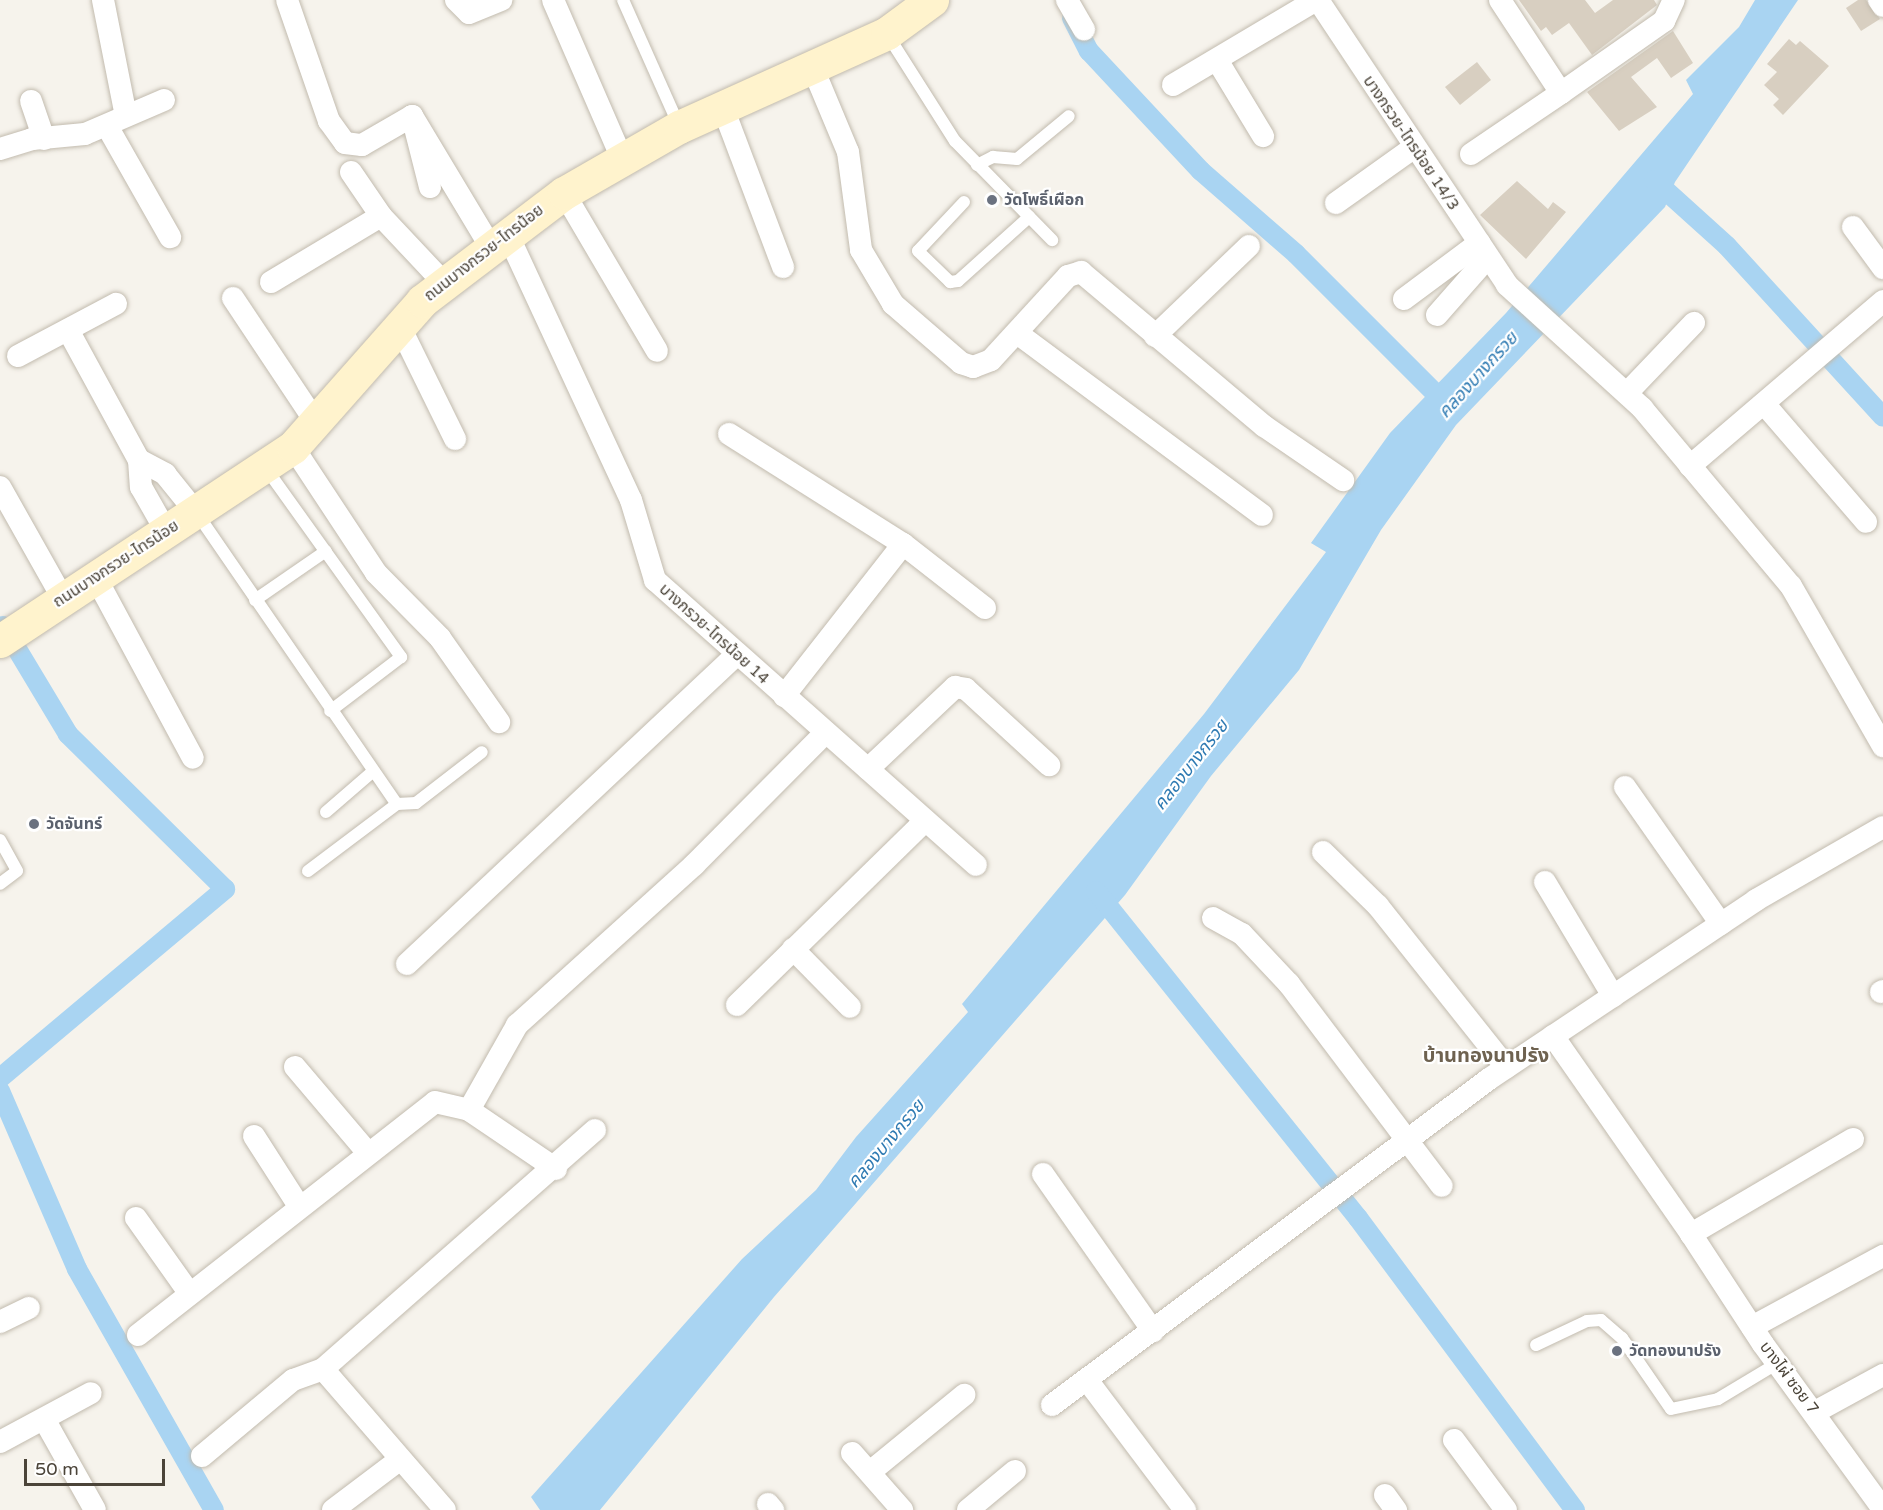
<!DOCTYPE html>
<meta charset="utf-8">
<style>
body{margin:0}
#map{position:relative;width:1883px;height:1510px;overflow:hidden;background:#f6f3ec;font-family:"Varela Round","Noto Sans Thai",sans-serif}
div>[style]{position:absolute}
.water>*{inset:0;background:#a9d4f2}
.canal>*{height:20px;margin:-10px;padding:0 10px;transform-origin:10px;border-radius:10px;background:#a9d4f2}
.building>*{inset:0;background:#d8cfc1}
.roads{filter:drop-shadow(0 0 2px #c2bbae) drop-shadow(0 0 2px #c2bbae)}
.service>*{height:12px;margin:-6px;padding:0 6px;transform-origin:6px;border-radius:6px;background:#fff}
.minor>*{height:22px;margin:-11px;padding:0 11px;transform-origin:11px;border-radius:11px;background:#fff}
.secondary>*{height:33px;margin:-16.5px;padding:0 16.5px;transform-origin:16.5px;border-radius:16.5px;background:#fff3cd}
.dots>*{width:16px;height:16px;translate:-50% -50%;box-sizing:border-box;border:3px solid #fff;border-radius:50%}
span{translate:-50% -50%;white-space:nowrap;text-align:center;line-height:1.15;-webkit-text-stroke:4.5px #fff;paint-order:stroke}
.street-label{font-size:16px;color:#4b4439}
.worship-label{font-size:16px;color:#5b616d;font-weight:700}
.left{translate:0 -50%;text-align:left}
.water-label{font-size:18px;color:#2e7ab2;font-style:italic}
.quarter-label{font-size:20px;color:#6e6250;font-weight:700}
.scale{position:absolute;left:24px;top:1459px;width:141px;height:27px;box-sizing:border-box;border:3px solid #4b4439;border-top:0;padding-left:8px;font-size:18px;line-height:21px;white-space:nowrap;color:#4b4439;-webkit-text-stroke:4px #fff;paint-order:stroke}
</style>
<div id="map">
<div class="water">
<i style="clip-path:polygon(1755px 0,1798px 0,1675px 182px,1665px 207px,1456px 425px,1381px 530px,1299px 670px,1211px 776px,1125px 895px,774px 1297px,600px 1510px,540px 1510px,531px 1497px,742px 1259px,816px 1190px,856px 1137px,968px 1012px,962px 1004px,1204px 714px,1326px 552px,1311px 543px,1390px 433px,1506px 313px,1693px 94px,1686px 80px,1739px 27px)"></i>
</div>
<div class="canal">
<i style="left:1072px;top:18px;width:37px;rotate:63deg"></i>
<i style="left:1089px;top:51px;width:164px;rotate:47deg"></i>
<i style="left:1201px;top:171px;width:126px;rotate:41.1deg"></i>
<i style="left:1296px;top:254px;width:215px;rotate:45deg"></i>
<i style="left:1654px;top:180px;width:98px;rotate:42.1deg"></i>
<i style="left:1727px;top:246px;width:231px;rotate:47.6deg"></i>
<i style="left:1096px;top:891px;width:419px;rotate:51.3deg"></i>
<i style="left:1358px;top:1218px;width:364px;rotate:53.4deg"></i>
<i style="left:0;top:1078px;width:294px;rotate:-40deg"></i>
<i style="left:225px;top:889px;width:221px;rotate:-135.4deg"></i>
<i style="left:68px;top:734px;width:126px;rotate:-121deg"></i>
<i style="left:0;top:1091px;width:194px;rotate:66.6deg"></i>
<i style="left:77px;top:1269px;width:277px;rotate:60.4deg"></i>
</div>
<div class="building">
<i style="clip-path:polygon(1519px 0,1585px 0,1595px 13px,1613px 0,1654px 0,1657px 5px,1592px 55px,1569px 23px,1552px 35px,1546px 27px,1541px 31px)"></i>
<i style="clip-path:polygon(1858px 0,1866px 0,1880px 19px,1861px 31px,1846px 8px)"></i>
<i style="clip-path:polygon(1673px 31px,1693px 63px,1671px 78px,1657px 58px,1631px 77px,1657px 107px,1619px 131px,1587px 92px)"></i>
<i style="clip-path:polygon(1789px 39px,1796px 45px,1800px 41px,1829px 66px,1783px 115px,1773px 105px,1779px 99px,1764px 85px,1777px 72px,1767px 64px)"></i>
<i style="clip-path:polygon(1477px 62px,1491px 80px,1460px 105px,1445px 87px)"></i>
<i style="clip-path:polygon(1517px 181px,1548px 209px,1553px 202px,1566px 212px,1526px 259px,1480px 215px)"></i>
</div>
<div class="roads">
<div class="service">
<i style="left:623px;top:0;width:138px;rotate:66deg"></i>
<i style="left:887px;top:34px;width:127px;rotate:57.6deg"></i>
<i style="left:955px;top:141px;width:139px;rotate:45.6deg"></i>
<i style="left:977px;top:165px;width:18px;rotate:-27deg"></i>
<i style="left:993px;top:157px;width:24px;rotate:5deg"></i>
<i style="left:1017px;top:159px;width:67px;rotate:-39.6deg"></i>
<i style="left:964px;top:202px;width:67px;rotate:133.2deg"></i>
<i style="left:918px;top:251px;width:45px;rotate:44.1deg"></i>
<i style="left:950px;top:282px;width:8px;rotate:-7deg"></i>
<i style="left:958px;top:281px;width:96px;rotate:-42deg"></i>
<i style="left:265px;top:467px;width:234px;rotate:54.4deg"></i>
<i style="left:401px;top:657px;width:89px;rotate:142.7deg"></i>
<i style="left:196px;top:512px;width:354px;rotate:55.5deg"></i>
<i style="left:397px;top:804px;width:19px;rotate:-3deg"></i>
<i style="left:416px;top:803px;width:83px;rotate:-37.7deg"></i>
<i style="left:255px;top:600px;width:86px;rotate:-34.6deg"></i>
<i style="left:326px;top:812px;width:60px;rotate:-40.9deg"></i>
<i style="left:0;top:840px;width:35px;rotate:61deg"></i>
<i style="left:17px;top:871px;width:21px;rotate:143deg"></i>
<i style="left:308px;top:871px;width:111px;rotate:-37deg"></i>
<i style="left:1536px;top:1345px;width:56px;rotate:-25.2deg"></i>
<i style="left:1587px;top:1321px;width:14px;rotate:-4deg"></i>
<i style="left:1601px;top:1320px;width:28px;rotate:41deg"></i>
<i style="left:1622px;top:1338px;width:86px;rotate:55.4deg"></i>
<i style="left:1671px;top:1409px;width:48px;rotate:-12deg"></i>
<i style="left:1718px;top:1399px;width:70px;rotate:-31deg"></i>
</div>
<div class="minor">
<i style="left:103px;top:0;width:118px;rotate:78.8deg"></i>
<i style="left:287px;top:0;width:128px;rotate:70.9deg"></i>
<i style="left:329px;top:121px;width:27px;rotate:54deg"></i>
<i style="left:345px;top:143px;width:17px;rotate:7deg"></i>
<i style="left:362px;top:145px;width:58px;rotate:-30.1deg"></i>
<i style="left:456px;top:0;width:18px;rotate:45deg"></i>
<i style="left:469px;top:13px;width:35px;rotate:-22deg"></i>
<i style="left:553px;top:0;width:173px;rotate:66.5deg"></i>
<i style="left:1067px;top:0;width:34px;rotate:60deg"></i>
<i style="left:1318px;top:0;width:342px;rotate:56.4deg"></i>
<i style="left:1507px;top:285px;width:183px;rotate:42.3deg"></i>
<i style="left:1642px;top:408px;width:232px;rotate:50.1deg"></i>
<i style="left:1791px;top:586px;width:185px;rotate:60.1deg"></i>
<i style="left:1879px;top:0;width:7px;rotate:56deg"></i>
<i style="left:1217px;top:60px;width:89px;rotate:58.8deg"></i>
<i style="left:812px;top:66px;width:93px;rotate:67.3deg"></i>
<i style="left:848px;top:152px;width:99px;rotate:82.4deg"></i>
<i style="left:861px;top:250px;width:63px;rotate:59.3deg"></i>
<i style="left:893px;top:304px;width:90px;rotate:40.9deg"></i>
<i style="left:961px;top:363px;width:13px;rotate:18deg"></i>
<i style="left:973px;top:367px;width:19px;rotate:-21deg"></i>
<i style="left:991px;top:360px;width:114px;rotate:-47.5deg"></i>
<i style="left:1068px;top:276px;width:14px;rotate:-17deg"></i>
<i style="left:1081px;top:272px;width:239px;rotate:40.1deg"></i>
<i style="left:1264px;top:426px;width:96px;rotate:34.4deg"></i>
<i style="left:1173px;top:85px;width:166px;rotate:-30.7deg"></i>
<i style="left:1561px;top:93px;width:126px;rotate:-35deg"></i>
<i style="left:1664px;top:21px;width:23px;rotate:-65deg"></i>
<i style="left:31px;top:101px;width:40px;rotate:71.1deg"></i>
<i style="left:723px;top:108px;width:170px;rotate:69.3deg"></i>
<i style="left:107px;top:126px;width:128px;rotate:60.4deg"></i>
<i style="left:0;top:149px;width:34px;rotate:-17deg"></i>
<i style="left:32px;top:139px;width:53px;rotate:-5.4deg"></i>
<i style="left:85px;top:134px;width:86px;rotate:-23.3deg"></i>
<i style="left:1471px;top:154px;width:109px;rotate:-34.1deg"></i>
<i style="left:1561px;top:93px;width:111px;rotate:-123.3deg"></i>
<i style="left:351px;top:172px;width:53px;rotate:55.7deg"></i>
<i style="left:381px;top:216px;width:91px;rotate:46.8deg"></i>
<i style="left:430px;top:187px;width:73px;rotate:-104.2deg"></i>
<i style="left:412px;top:116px;width:152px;rotate:59deg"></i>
<i style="left:564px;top:193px;width:183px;rotate:59.5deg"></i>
<i style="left:1336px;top:203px;width:95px;rotate:-35.5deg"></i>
<i style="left:1853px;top:227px;width:51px;rotate:53.8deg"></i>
<i style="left:507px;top:233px;width:294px;rotate:65.1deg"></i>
<i style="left:631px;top:500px;width:84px;rotate:73.3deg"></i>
<i style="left:655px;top:580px;width:429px;rotate:41.6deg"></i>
<i style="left:271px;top:282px;width:128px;rotate:-31deg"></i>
<i style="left:233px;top:298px;width:151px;rotate:56.3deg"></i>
<i style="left:1404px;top:299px;width:94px;rotate:-36.7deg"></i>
<i style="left:1437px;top:315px;width:77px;rotate:-48.7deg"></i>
<i style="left:399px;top:325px;width:127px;rotate:63.8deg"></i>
<i style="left:68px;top:330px;width:148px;rotate:61.4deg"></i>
<i style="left:139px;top:460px;width:27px;rotate:86deg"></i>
<i style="left:141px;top:487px;width:51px;rotate:60.4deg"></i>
<i style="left:1017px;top:333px;width:305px;rotate:36.6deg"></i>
<i style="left:1155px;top:336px;width:130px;rotate:-43.8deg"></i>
<i style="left:18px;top:356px;width:111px;rotate:-28deg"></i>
<i style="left:1627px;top:393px;width:97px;rotate:-46.3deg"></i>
<i style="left:1766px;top:406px;width:153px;rotate:49.2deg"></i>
<i style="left:729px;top:434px;width:206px;rotate:32.3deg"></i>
<i style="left:903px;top:544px;width:104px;rotate:38deg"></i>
<i style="left:293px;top:447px;width:151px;rotate:56.6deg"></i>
<i style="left:376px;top:573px;width:91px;rotate:45.4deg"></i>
<i style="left:440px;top:638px;width:103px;rotate:54.9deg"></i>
<i style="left:139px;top:460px;width:30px;rotate:28deg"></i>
<i style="left:165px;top:474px;width:48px;rotate:51deg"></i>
<i style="left:1690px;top:466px;width:254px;rotate:-40.5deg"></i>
<i style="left:0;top:487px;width:129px;rotate:60.6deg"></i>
<i style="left:96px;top:578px;width:204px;rotate:61.7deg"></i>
<i style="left:784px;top:696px;width:193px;rotate:-51.9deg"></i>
<i style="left:868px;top:769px;width:120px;rotate:-43.3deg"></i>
<i style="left:955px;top:687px;width:11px;rotate:10deg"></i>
<i style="left:966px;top:689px;width:113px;rotate:42.5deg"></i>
<i style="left:1625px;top:787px;width:167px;rotate:55deg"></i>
<i style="left:1323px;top:852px;width:77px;rotate:44.5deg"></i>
<i style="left:1378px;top:906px;width:206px;rotate:51.5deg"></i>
<i style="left:1545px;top:882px;width:133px;rotate:59.2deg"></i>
<i style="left:1213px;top:918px;width:33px;rotate:29deg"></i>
<i style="left:1242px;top:934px;width:69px;rotate:46.8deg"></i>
<i style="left:1289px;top:984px;width:253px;rotate:52.9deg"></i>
<i style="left:793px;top:949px;width:81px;rotate:45.5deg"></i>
<i style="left:407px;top:964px;width:450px;rotate:-43.2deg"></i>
<i style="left:1881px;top:992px;width:2px;rotate:-27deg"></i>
<i style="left:737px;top:1005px;width:262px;rotate:-44.4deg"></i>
<i style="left:1553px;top:1036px;width:241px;rotate:55.1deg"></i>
<i style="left:295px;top:1067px;width:113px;rotate:49.7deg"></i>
<i style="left:469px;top:1110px;width:98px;rotate:-60.5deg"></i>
<i style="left:517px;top:1025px;width:239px;rotate:-42.1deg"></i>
<i style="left:694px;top:865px;width:186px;rotate:-45.2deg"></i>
<i style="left:254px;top:1136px;width:83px;rotate:57.3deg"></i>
<i style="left:1853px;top:1139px;width:188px;rotate:149.6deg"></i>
<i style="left:1691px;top:1234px;width:131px;rotate:56.8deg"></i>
<i style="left:1763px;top:1344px;width:204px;rotate:54deg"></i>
<i style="left:1043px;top:1174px;width:192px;rotate:55deg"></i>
<i style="left:136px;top:1218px;width:93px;rotate:54.6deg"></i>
<i style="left:0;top:1322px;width:32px;rotate:-26deg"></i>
<i style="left:1752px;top:1327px;width:149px;rotate:-28.5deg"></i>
<i style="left:138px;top:1335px;width:377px;rotate:-38.1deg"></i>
<i style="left:435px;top:1102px;width:35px;rotate:13deg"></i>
<i style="left:469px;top:1110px;width:105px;rotate:34.1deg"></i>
<i style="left:323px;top:1369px;width:186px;rotate:49.1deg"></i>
<i style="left:1087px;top:1380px;width:163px;rotate:53deg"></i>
<i style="left:1052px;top:1405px;width:545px;rotate:-36.72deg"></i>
<i style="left:1489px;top:1079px;width:321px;rotate:-33.8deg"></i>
<i style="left:1756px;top:900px;width:146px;rotate:-29.9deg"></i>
<i style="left:1815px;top:1412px;width:77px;rotate:-28.6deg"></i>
<i style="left:44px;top:1419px;width:104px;rotate:60.7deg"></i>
<i style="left:1454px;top:1440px;width:87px;rotate:53.4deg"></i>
<i style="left:0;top:1442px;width:103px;rotate:-28.3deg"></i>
<i style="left:852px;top:1453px;width:76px;rotate:48.7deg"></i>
<i style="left:202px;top:1456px;width:119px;rotate:-39.9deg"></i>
<i style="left:293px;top:1380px;width:32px;rotate:-20deg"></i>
<i style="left:323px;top:1369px;width:362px;rotate:-41.3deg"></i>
<i style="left:870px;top:1472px;width:122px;rotate:-39.3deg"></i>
<i style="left:1385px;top:1495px;width:19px;rotate:54deg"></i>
<i style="left:768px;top:1504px;width:8px;rotate:50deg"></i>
<i style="left:333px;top:1510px;width:83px;rotate:-37.1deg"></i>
<i style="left:968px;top:1510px;width:61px;rotate:-39.7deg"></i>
</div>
<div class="secondary">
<i style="left:0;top:641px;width:351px;rotate:-33.5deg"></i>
<i style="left:293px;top:447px;width:195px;rotate:-48.5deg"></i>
<i style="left:422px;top:301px;width:178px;rotate:-37.3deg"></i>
<i style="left:564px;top:193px;width:133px;rotate:-29.9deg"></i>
<i style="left:679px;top:127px;width:228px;rotate:-24.3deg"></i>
<i style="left:887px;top:33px;width:56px;rotate:-36.3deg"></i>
</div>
</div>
<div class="dots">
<i style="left:992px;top:200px;background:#6b7280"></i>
<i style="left:34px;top:824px;background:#6b7280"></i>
<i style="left:1617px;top:1351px;background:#6b7280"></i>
</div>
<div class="street-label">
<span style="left:1411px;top:143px;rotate:56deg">บางกรวย-ไทรน้อย 14/3</span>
<span style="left:484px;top:253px;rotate:-38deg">ถนนบางกรวย-ไทรน้อย</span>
<span style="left:116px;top:564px;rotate:-33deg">ถนนบางกรวย-ไทรน้อย</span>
<span style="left:714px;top:634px;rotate:42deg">บางกรวย-ไทรน้อย 14</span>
<span style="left:1789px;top:1378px;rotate:53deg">บางไผ่ ซอย 7</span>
</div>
<div class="worship-label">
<span class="left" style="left:1004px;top:200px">วัดโพธิ์เผือก</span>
<span class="left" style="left:46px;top:824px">วัดจันทร์</span>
<span class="left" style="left:1629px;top:1351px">วัดทองนาปรัง</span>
</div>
<div class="water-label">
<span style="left:1478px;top:375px;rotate:-48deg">คลองบางกรวย</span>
<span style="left:1191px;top:765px;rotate:-52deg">คลองบางกรวย</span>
<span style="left:886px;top:1144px;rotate:-50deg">คลองบางกรวย</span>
</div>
<div class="quarter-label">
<span style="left:1486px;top:1056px">บ้านทองนาปรัง</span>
</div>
<div class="scale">50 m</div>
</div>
